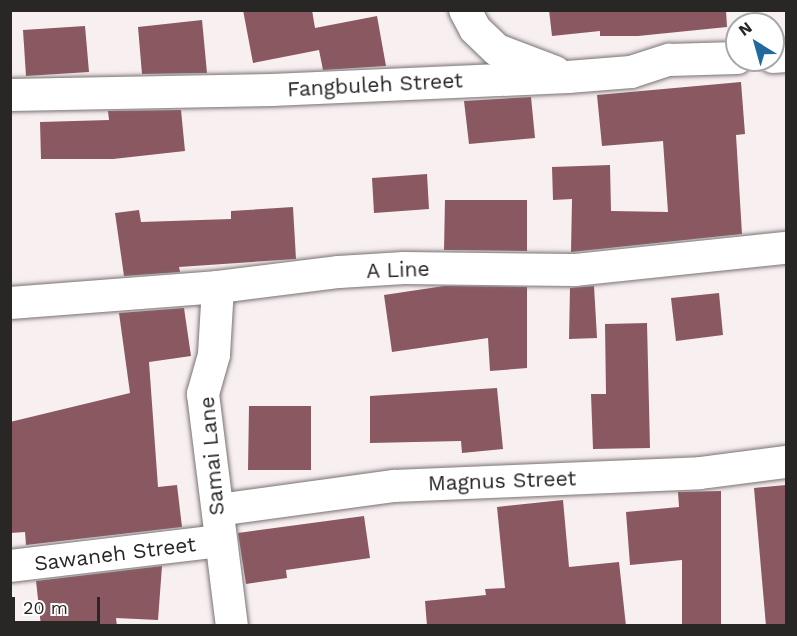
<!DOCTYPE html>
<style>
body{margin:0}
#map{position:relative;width:797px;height:636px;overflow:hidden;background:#f8eff0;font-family:"Work Sans",sans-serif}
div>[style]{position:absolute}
.building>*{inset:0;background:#8a5860}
.roads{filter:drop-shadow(0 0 2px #797273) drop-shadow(0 0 2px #797273)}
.minor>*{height:32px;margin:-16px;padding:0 16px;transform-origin:16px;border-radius:16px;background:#fff}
span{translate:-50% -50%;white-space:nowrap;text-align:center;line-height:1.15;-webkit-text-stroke:6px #fff;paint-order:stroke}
.street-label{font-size:21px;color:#292626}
.frame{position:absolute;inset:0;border:12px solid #292626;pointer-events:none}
.north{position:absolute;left:725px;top:12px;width:60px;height:60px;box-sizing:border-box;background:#fff;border:2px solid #a9a8a8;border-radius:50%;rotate:323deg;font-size:16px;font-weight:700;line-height:24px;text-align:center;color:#292626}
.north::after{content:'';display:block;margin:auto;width:21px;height:27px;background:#22699d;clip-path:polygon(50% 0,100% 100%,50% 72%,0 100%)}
.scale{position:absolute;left:12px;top:597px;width:88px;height:27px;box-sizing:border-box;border:3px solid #292626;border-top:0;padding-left:8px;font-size:18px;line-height:21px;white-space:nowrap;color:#292626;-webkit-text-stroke:4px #fff;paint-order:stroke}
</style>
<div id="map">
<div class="building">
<i style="clip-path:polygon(243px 10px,312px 10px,315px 28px,377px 16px,386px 66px,323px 70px,319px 50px,253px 63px)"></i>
<i style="clip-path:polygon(549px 10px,726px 10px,727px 27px,638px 36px,600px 36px,600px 31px,552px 36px)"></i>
<i style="clip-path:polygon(202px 20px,207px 73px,142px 74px,138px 27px)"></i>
<i style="clip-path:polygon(85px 26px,89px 72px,26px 76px,23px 30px)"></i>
<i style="clip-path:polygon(741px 82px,745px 134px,736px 135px,742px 234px,571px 252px,572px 199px,553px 200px,552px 167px,610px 165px,611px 211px,668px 212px,663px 141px,602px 146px,597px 95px)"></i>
<i style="clip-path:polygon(531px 97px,535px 138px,469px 144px,464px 101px)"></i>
<i style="clip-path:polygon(181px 110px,185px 151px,113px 159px,41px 159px,40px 122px,109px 120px,108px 111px)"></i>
<i style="clip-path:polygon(427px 174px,429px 209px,374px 213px,372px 178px)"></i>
<i style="clip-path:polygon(445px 200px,527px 200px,527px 251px,444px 250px)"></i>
<i style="clip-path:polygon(293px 207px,296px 259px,179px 267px,180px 272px,124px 276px,115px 213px,139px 210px,141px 222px,231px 219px,231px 211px)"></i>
<i style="clip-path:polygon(444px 286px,527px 287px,527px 368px,490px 371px,488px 338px,392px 352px,384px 295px)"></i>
<i style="clip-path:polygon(594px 286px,597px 338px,569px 339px,570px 288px)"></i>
<i style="clip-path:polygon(719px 293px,723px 335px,676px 341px,671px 298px)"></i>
<i style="clip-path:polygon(184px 308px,191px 356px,149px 362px,158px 487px,177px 485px,182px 527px,26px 545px,25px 532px,10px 533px,10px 422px,130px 393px,119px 313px)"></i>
<i style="clip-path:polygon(647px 323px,650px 448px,593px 449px,591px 394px,606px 394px,605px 324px)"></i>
<i style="clip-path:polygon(497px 388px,503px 449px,462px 453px,461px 441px,370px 443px,370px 396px)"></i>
<i style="clip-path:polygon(249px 406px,311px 406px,311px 470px,248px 470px)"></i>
<i style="clip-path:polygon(786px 485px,786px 626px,766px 626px,754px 488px)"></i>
<i style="clip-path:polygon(721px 491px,721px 625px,682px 625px,682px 560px,630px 565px,626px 512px,679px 507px,678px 492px)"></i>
<i style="clip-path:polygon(563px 500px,569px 567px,619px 562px,626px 626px,427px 626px,425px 601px,486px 595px,485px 589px,505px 588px,497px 507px)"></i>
<i style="clip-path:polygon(364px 516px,370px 558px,286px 570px,287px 578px,246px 584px,238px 533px)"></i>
<i style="clip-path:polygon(162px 566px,158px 620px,116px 618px,117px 626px,41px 626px,36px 581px)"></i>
</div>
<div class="roads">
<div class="minor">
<i style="left:465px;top:10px;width:21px;rotate:62deg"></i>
<i style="left:475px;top:29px;width:30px;rotate:44deg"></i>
<i style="left:497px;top:50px;width:62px;rotate:20.8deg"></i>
<i style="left:773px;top:57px;width:13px;rotate:-4deg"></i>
<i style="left:10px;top:95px;width:262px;rotate:-1.1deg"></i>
<i style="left:272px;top:90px;width:296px;rotate:-2.5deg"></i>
<i style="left:568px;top:77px;width:63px;rotate:-4.5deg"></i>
<i style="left:631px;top:72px;width:40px;rotate:-18deg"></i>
<i style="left:669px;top:60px;width:68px;rotate:-1.7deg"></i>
<i style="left:218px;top:287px;width:68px;rotate:93.4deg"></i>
<i style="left:214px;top:355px;width:41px;rotate:105.8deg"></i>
<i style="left:203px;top:394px;width:234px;rotate:82.9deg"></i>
<i style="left:10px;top:303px;width:209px;rotate:-4.4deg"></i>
<i style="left:218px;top:287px;width:122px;rotate:-7.1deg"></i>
<i style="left:339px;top:272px;width:65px;rotate:-3.5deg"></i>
<i style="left:404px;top:268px;width:171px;rotate:0.7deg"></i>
<i style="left:575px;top:270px;width:212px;rotate:-6deg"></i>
<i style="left:218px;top:510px;width:178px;rotate:-7.8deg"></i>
<i style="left:394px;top:486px;width:306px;rotate:-2.4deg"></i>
<i style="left:700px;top:473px;width:87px;rotate:-7.3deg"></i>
<i style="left:10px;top:566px;width:210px;rotate:-6.8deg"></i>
</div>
</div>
<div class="street-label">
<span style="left:375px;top:85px;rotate:-3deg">Fangbuleh Street</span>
<span style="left:398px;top:270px;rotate:-2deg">A Line</span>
<span style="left:212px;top:456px;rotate:-95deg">Samai Lane</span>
<span style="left:502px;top:481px;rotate:-2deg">Magnus Street</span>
<span style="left:115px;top:554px;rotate:-7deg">Sawaneh Street</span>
</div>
<div class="frame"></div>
<div class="north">N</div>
<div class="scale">20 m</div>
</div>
